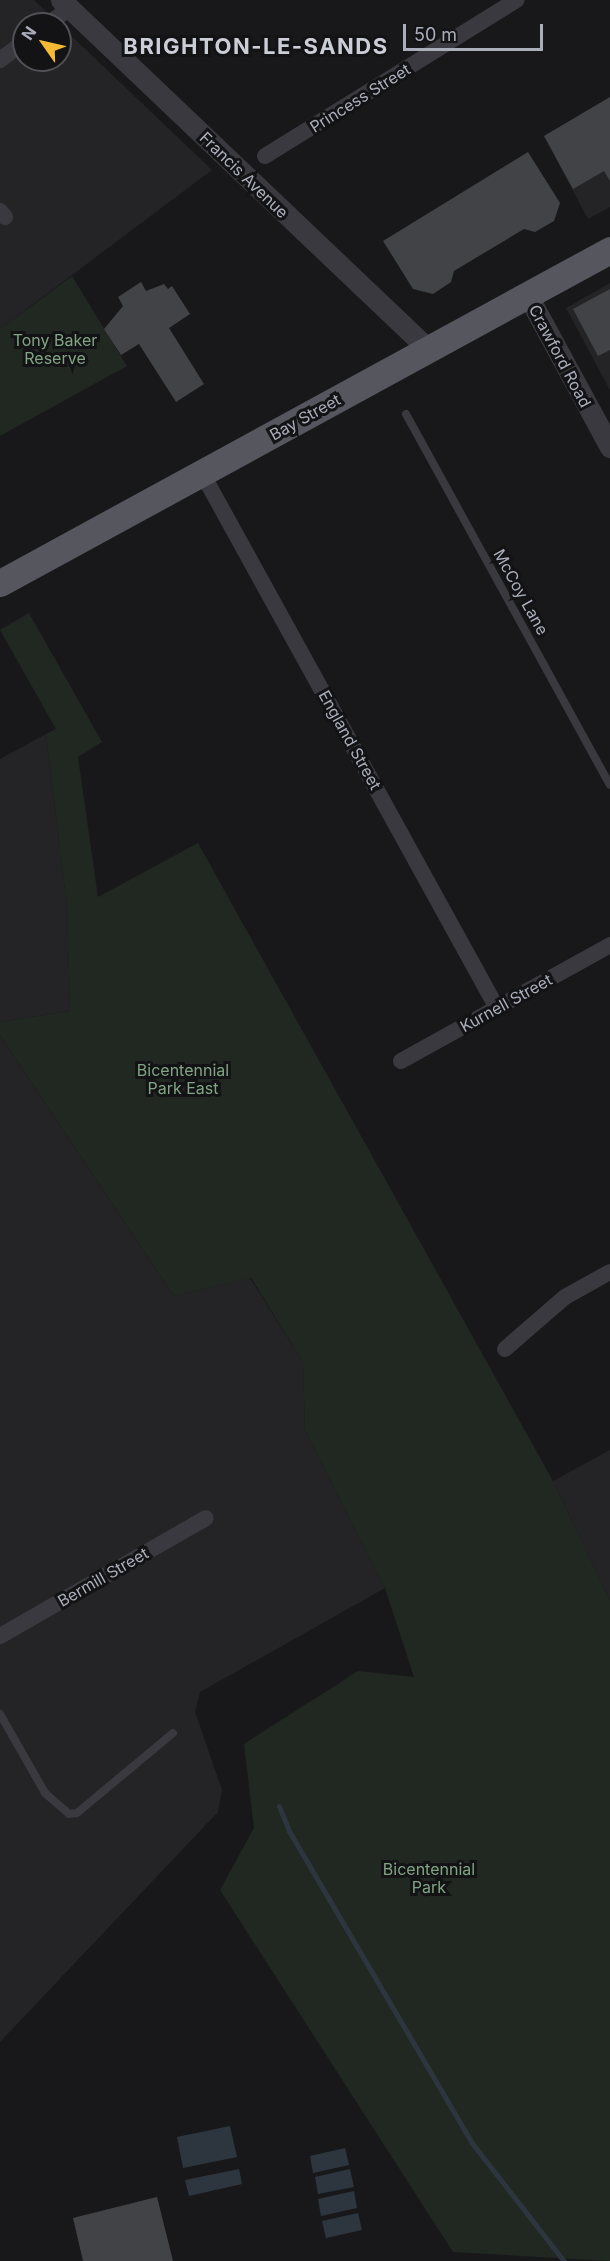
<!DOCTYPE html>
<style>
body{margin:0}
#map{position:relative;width:610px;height:2261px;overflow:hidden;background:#18181a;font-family:Inter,sans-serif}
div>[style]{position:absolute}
.built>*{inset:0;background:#242427}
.green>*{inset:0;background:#202821}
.water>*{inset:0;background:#2d363e}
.stream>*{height:5px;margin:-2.5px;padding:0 2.5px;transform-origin:2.5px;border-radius:2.5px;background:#2d363e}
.building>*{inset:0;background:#424347}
.service>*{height:8px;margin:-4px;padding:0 4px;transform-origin:4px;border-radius:4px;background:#39393f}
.minor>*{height:16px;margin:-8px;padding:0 8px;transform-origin:8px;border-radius:8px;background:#39393f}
.tertiary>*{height:21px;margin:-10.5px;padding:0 10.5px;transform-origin:10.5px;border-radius:10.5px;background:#39393f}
.primary>*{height:27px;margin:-13.5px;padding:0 13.5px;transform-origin:13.5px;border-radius:13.5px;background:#55565e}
span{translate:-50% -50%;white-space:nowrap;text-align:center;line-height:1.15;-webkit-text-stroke:6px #131315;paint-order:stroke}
.street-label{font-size:16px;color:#aaaeba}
.park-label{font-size:16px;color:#81a584}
.district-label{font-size:22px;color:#cbced6;font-weight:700;letter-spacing:1.5px}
.north{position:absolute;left:12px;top:12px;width:60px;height:60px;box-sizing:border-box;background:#131315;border:2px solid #4f5157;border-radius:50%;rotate:304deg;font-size:16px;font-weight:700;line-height:24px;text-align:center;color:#aaaeba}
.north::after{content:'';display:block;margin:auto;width:21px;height:27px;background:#f5b935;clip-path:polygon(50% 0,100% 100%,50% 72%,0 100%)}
.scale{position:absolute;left:403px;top:24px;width:140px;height:27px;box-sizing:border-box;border:3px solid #aaaeba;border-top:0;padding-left:8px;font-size:18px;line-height:21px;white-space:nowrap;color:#aaaeba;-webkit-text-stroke:4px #131315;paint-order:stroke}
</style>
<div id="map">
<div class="built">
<i style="clip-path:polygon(0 0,34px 0,59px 24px,24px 24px,24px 60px,60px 60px,60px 25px,212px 170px,0 329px)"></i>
<i style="clip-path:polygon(610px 97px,610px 207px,588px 219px,544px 136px)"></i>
<i style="clip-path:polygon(610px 283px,610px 390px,566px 308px)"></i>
<i style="clip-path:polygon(46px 734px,67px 907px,70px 1011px,0 1022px,0 759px)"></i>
<i style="clip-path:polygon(0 1035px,174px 1296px,250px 1278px,303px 1362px,305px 1430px,385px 1588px,200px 1692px,195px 1712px,222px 1790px,218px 1812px,0 2042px)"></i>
<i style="clip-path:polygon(610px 1450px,610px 1600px,553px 1481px)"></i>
</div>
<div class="green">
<i style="clip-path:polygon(72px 276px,127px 366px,0 436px,0 329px)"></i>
<i style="clip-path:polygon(29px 613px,102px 742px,78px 757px,98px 897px,198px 843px,553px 1481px,610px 1600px,610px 2261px,453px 2252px,220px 1890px,254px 1828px,244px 1744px,358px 1671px,414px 1677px,385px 1588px,305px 1430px,303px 1362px,251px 1278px,174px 1296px,0 1035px,0 1022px,70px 1011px,67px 907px,46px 734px,56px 729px,0 630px)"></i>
</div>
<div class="water">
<i style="clip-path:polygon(230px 2126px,237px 2157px,183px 2168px,177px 2137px)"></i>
<i style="clip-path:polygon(345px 2148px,349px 2165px,313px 2173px,310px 2156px)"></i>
<i style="clip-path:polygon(239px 2169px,242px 2184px,189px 2196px,185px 2180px)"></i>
<i style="clip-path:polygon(350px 2169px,354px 2187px,318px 2194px,315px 2177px)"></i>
<i style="clip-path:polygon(354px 2191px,357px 2208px,321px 2216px,318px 2199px)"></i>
<i style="clip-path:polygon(358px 2213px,362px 2230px,326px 2238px,322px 2221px)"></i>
</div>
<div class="stream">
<i style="left:279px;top:1806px;width:27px;rotate:68deg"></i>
<i style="left:289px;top:1831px;width:362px;rotate:59.6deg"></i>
<i style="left:472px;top:2143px;width:150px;rotate:52.1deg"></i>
</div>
<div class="building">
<i style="clip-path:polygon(610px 97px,610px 181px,604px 171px,573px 189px,544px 136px)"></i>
<i style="clip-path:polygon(528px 152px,560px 203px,554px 221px,535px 232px,524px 229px,454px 271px,451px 282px,433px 294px,413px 289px,383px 241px)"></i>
<i style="clip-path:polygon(141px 282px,146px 291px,164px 284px,168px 289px,172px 286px,190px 314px,169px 328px,204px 384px,176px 402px,139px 344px,121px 355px,104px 329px,123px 306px,118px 297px)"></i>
<i style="clip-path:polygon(610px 289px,610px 350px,598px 356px,573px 309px)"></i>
<i style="clip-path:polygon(157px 2197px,173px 2261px,83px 2261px,73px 2218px)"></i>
</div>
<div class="service">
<i style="left:406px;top:414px;width:423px;rotate:61.2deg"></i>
<i style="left:0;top:1714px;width:91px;rotate:60.3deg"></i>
<i style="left:45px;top:1793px;width:32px;rotate:41deg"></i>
<i style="left:69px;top:1814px;width:8px;rotate:-7deg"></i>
<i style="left:77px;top:1813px;width:125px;rotate:-39.8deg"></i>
</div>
<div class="minor">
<i style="left:48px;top:24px;width:27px;rotate:-36deg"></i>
<i style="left:0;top:60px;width:30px;rotate:-37deg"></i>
<i style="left:265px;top:156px;width:296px;rotate:-31.8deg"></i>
<i style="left:0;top:211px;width:8px;rotate:50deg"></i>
<i style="left:202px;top:473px;width:611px;rotate:61.13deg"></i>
<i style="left:401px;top:1061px;width:239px;rotate:-29deg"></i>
<i style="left:505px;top:1349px;width:79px;rotate:-40.9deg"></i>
<i style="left:565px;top:1297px;width:51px;rotate:-29.1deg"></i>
<i style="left:0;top:1636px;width:237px;rotate:-29.8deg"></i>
</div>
<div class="tertiary">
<i style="left:61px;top:0;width:506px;rotate:43.56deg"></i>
<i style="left:528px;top:296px;width:172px;rotate:61.5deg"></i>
</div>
<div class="primary">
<i style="left:0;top:583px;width:695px;rotate:-28.63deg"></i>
</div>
<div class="street-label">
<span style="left:360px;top:98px;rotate:-32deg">Princess Street</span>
<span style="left:244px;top:175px;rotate:44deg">Francis Avenue</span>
<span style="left:560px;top:356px;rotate:62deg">Crawford Road</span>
<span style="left:305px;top:417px;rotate:-29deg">Bay Street</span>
<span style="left:521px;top:592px;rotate:61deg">McCoy Lane</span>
<span style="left:350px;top:740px;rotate:61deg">England Street</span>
<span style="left:506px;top:1003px;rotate:-29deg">Kurnell Street</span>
<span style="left:103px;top:1577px;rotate:-30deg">Bermill Street</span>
</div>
<div class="park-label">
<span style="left:55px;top:349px">Tony Baker<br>Reserve</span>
<span style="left:183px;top:1079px">Bicentennial<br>Park East</span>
<span style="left:429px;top:1878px">Bicentennial<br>Park</span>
</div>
<div class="district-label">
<span style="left:256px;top:47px">BRIGHTON-LE-SANDS</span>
</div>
<div class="north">N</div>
<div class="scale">50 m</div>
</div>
